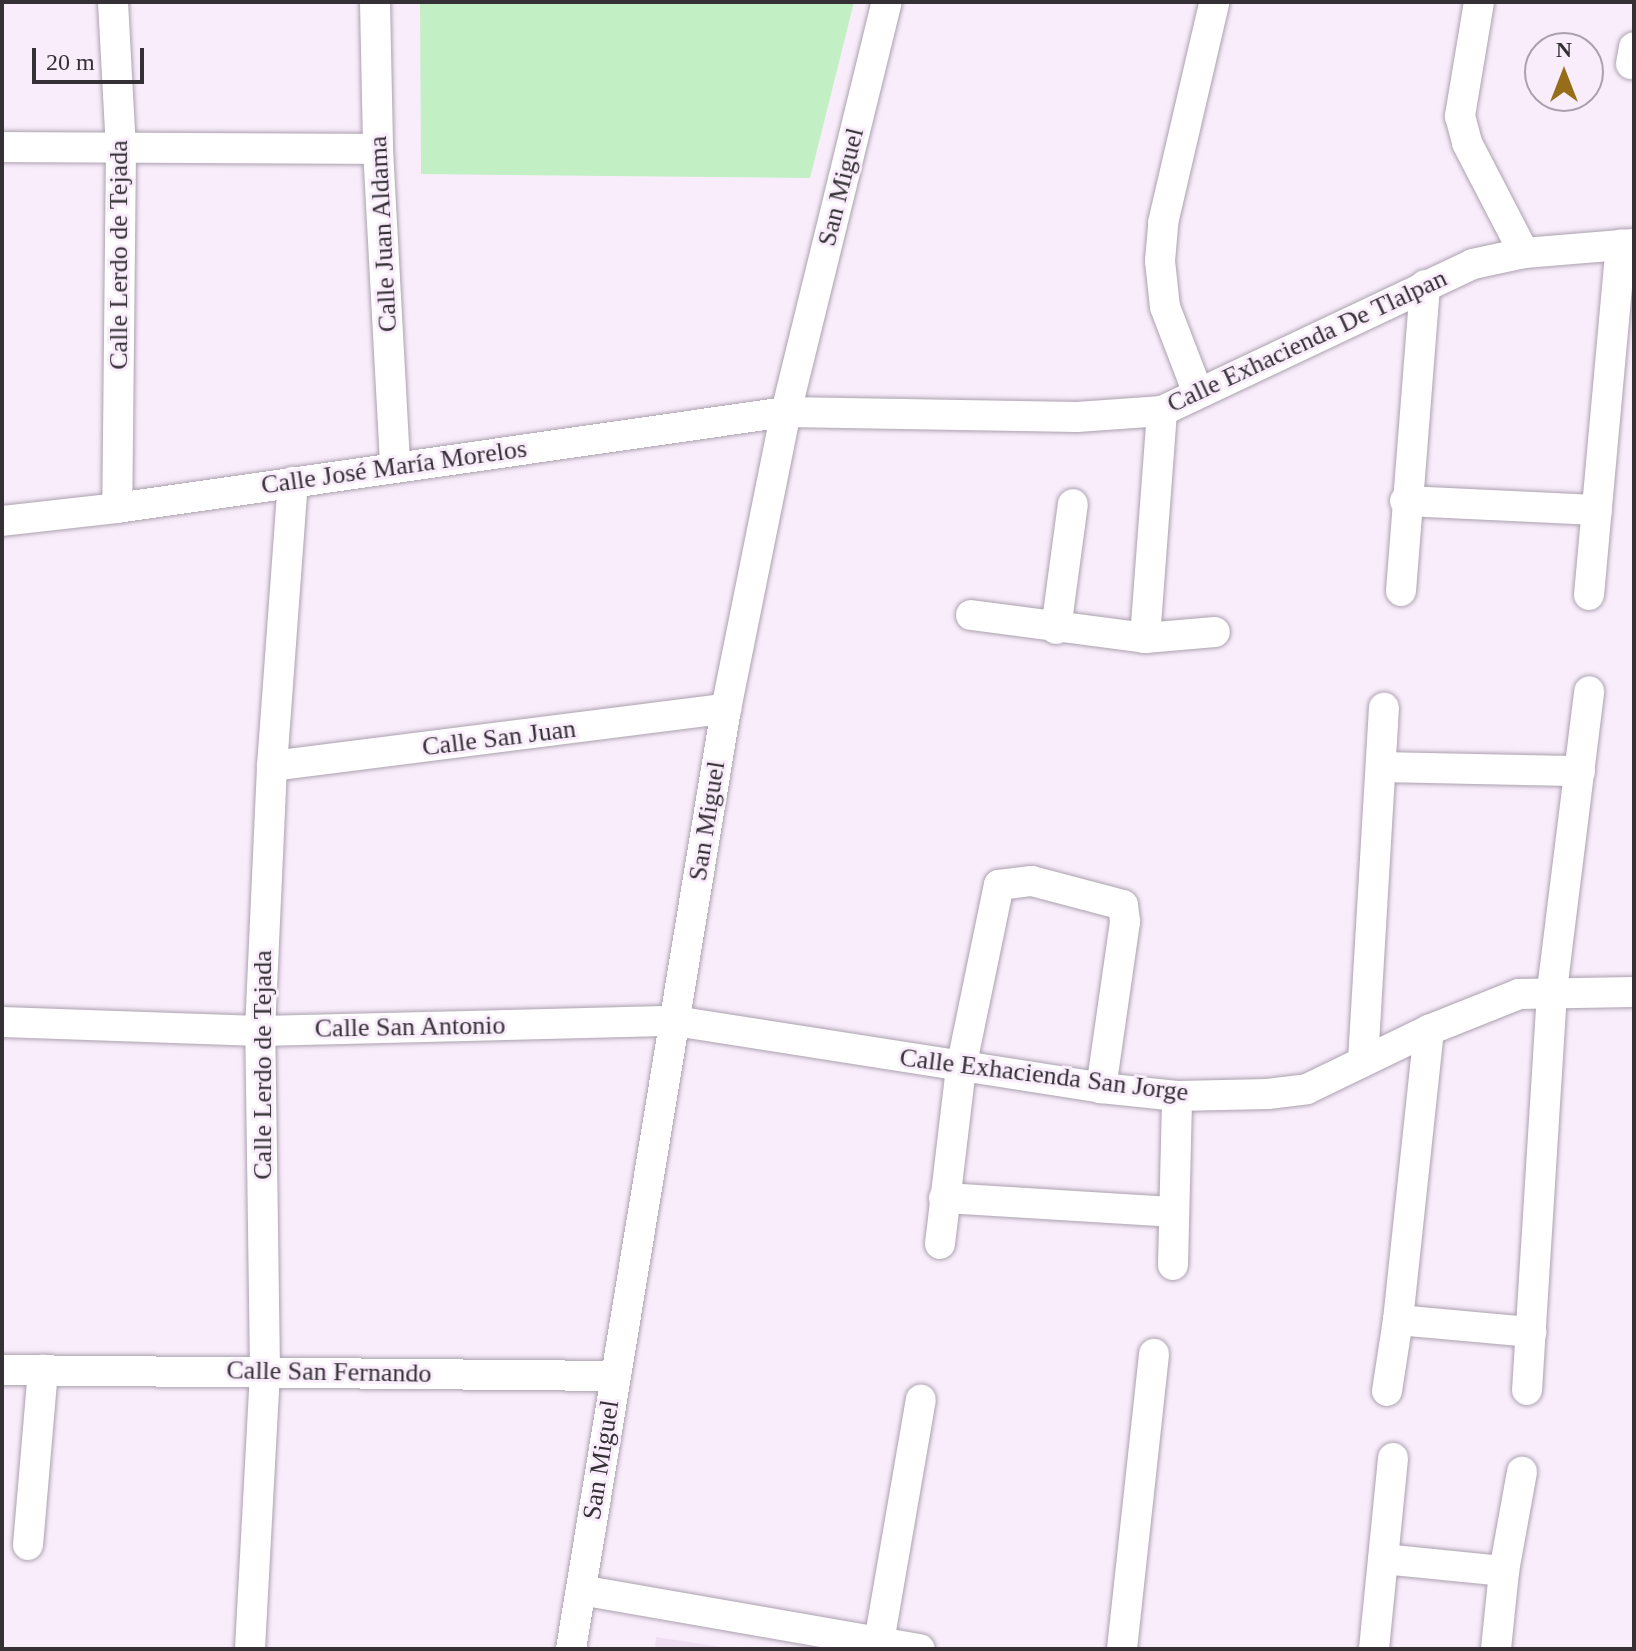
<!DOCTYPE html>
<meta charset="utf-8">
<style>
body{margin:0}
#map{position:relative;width:1636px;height:1651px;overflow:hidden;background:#f9edfb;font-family:"Times New Roman",serif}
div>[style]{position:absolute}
.built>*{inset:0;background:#efdef2}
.green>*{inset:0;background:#c3efc5}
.roads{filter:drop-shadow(0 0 2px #aba1ae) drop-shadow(0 0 2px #aba1ae)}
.minor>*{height:30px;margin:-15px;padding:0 15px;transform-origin:15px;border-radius:15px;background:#fff}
span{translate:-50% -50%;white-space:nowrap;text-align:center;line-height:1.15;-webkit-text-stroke:6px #f9edfb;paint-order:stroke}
.street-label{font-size:26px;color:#343035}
.frame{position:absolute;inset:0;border:4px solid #343035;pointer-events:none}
.north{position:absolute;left:1524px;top:32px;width:80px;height:80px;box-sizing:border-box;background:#f9edfb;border:2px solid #aaa1ac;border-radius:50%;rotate:0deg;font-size:22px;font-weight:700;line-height:32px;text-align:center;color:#343035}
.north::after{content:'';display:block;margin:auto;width:28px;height:36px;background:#966e19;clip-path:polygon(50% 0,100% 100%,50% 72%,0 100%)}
.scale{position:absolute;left:32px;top:48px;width:112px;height:36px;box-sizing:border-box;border:4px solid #343035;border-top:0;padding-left:10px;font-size:24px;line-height:28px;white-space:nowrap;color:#343035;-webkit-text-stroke:6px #f9edfb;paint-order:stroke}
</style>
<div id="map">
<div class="built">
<i style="clip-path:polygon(656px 1637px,735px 1649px,655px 1649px)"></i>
</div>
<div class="green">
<i style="clip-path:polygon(420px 2px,854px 2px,810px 178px,421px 174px)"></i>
</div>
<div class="roads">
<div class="minor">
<i style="left:113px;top:2px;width:147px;rotate:86.9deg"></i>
<i style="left:121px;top:149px;width:359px;rotate:90.6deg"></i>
<i style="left:375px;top:2px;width:147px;rotate:88.8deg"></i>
<i style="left:378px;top:149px;width:317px;rotate:86.9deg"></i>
<i style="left:1479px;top:2px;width:116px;rotate:99.5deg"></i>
<i style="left:1460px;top:116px;width:28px;rotate:75deg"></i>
<i style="left:1467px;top:143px;width:124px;rotate:62.6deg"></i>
<i style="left:1631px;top:64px;width:17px;rotate:-80deg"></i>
<i style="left:2px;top:147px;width:376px;rotate:0.3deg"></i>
<i style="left:1198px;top:393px;width:92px;rotate:-111deg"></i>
<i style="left:1165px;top:307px;width:46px;rotate:-96.2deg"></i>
<i style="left:1160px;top:261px;width:38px;rotate:-85deg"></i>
<i style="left:1163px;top:223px;width:226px;rotate:-76.9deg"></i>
<i style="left:1405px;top:501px;width:192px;rotate:2.7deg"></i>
<i style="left:2px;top:521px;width:116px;rotate:-6.4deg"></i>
<i style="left:117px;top:508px;width:676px;rotate:-8.17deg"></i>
<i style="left:786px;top:412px;width:291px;rotate:1deg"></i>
<i style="left:1077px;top:417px;width:85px;rotate:-4deg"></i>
<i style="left:1162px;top:411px;width:344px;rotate:-25.3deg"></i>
<i style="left:1473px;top:264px;width:52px;rotate:-12.2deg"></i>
<i style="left:1524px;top:253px;width:110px;rotate:-4.7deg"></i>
<i style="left:1401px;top:591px;width:307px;rotate:-85.5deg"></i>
<i style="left:1589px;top:595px;width:352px;rotate:-84.8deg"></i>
<i style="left:971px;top:615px;width:176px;rotate:7.5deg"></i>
<i style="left:1145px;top:638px;width:70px;rotate:-4.9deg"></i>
<i style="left:1056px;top:629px;width:126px;rotate:-82.3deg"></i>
<i style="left:1145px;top:638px;width:228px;rotate:-85.7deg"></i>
<i style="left:272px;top:766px;width:458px;rotate:-7.2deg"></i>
<i style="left:1383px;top:767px;width:197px;rotate:1.2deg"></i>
<i style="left:2px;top:1022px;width:258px;rotate:2deg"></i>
<i style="left:260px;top:1031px;width:415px;rotate:-1.4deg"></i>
<i style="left:675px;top:1021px;width:431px;rotate:8.9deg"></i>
<i style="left:1101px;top:1088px;width:76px;rotate:6deg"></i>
<i style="left:1177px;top:1096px;width:91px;rotate:-1.3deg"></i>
<i style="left:1268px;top:1094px;width:39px;rotate:-7deg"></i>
<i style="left:1307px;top:1089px;width:136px;rotate:-25.8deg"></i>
<i style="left:1429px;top:1030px;width:97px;rotate:-21.8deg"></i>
<i style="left:1519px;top:994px;width:115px;rotate:-1deg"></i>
<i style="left:1363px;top:1061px;width:354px;rotate:-86.6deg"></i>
<i style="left:944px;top:1198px;width:229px;rotate:3.5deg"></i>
<i style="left:940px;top:1244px;width:177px;rotate:-83.2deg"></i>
<i style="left:961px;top:1068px;width:187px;rotate:-78.3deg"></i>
<i style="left:999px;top:885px;width:33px;rotate:-7deg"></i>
<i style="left:1032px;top:881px;width:94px;rotate:14.8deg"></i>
<i style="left:1123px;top:905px;width:17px;rotate:83deg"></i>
<i style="left:1125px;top:922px;width:168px;rotate:98.2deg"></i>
<i style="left:1173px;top:1265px;width:169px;rotate:-88.6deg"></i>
<i style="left:1398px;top:1320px;width:134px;rotate:5.2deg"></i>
<i style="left:2px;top:1370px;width:612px;rotate:0.56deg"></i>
<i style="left:1527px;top:1390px;width:401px;rotate:-86.4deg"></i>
<i style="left:1552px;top:990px;width:301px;rotate:-82.9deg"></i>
<i style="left:1387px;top:1391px;width:72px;rotate:-81.2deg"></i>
<i style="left:1398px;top:1320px;width:292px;rotate:-83.9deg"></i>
<i style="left:28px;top:1545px;width:176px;rotate:-85.1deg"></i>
<i style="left:1383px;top:1559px;width:122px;rotate:5.7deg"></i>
<i style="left:581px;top:1590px;width:344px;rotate:9.9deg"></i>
<i style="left:879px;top:1642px;width:246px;rotate:-80.2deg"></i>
<i style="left:250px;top:1649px;width:278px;rotate:-86.9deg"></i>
<i style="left:265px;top:1371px;width:340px;rotate:-90.8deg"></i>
<i style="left:260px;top:1031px;width:265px;rotate:-87.4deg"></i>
<i style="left:272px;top:766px;width:285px;rotate:-85.8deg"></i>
<i style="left:571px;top:1649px;width:953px;rotate:-80.64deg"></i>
<i style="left:726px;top:709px;width:303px;rotate:-78.6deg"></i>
<i style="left:786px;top:412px;width:422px;rotate:-76.2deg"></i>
<i style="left:1122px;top:1649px;width:297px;rotate:-83.8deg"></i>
<i style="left:1374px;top:1649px;width:192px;rotate:-84.3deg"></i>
<i style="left:1496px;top:1649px;width:78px;rotate:-84.1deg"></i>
<i style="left:1504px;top:1571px;width:101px;rotate:-79.7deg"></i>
</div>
</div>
<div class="street-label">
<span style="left:841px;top:187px;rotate:-76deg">San Miguel</span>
<span style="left:383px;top:234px;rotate:-93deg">Calle Juan Aldama</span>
<span style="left:119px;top:255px;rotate:-90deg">Calle Lerdo de Tejada</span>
<span style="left:1307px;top:341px;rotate:-25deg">Calle Exhacienda De Tlalpan</span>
<span style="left:394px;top:467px;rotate:-8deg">Calle José María Morelos</span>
<span style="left:499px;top:738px;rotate:-7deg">Calle San Juan</span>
<span style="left:707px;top:821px;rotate:-81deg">San Miguel</span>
<span style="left:410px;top:1027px;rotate:-1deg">Calle San Antonio</span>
<span style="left:263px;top:1065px;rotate:-90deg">Calle Lerdo de Tejada</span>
<span style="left:1044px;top:1075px;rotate:7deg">Calle Exhacienda San Jorge</span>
<span style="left:329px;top:1372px;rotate:1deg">Calle San Fernando</span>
<span style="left:601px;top:1460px;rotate:-81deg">San Miguel</span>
</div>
<div class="frame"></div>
<div class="north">N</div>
<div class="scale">20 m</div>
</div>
